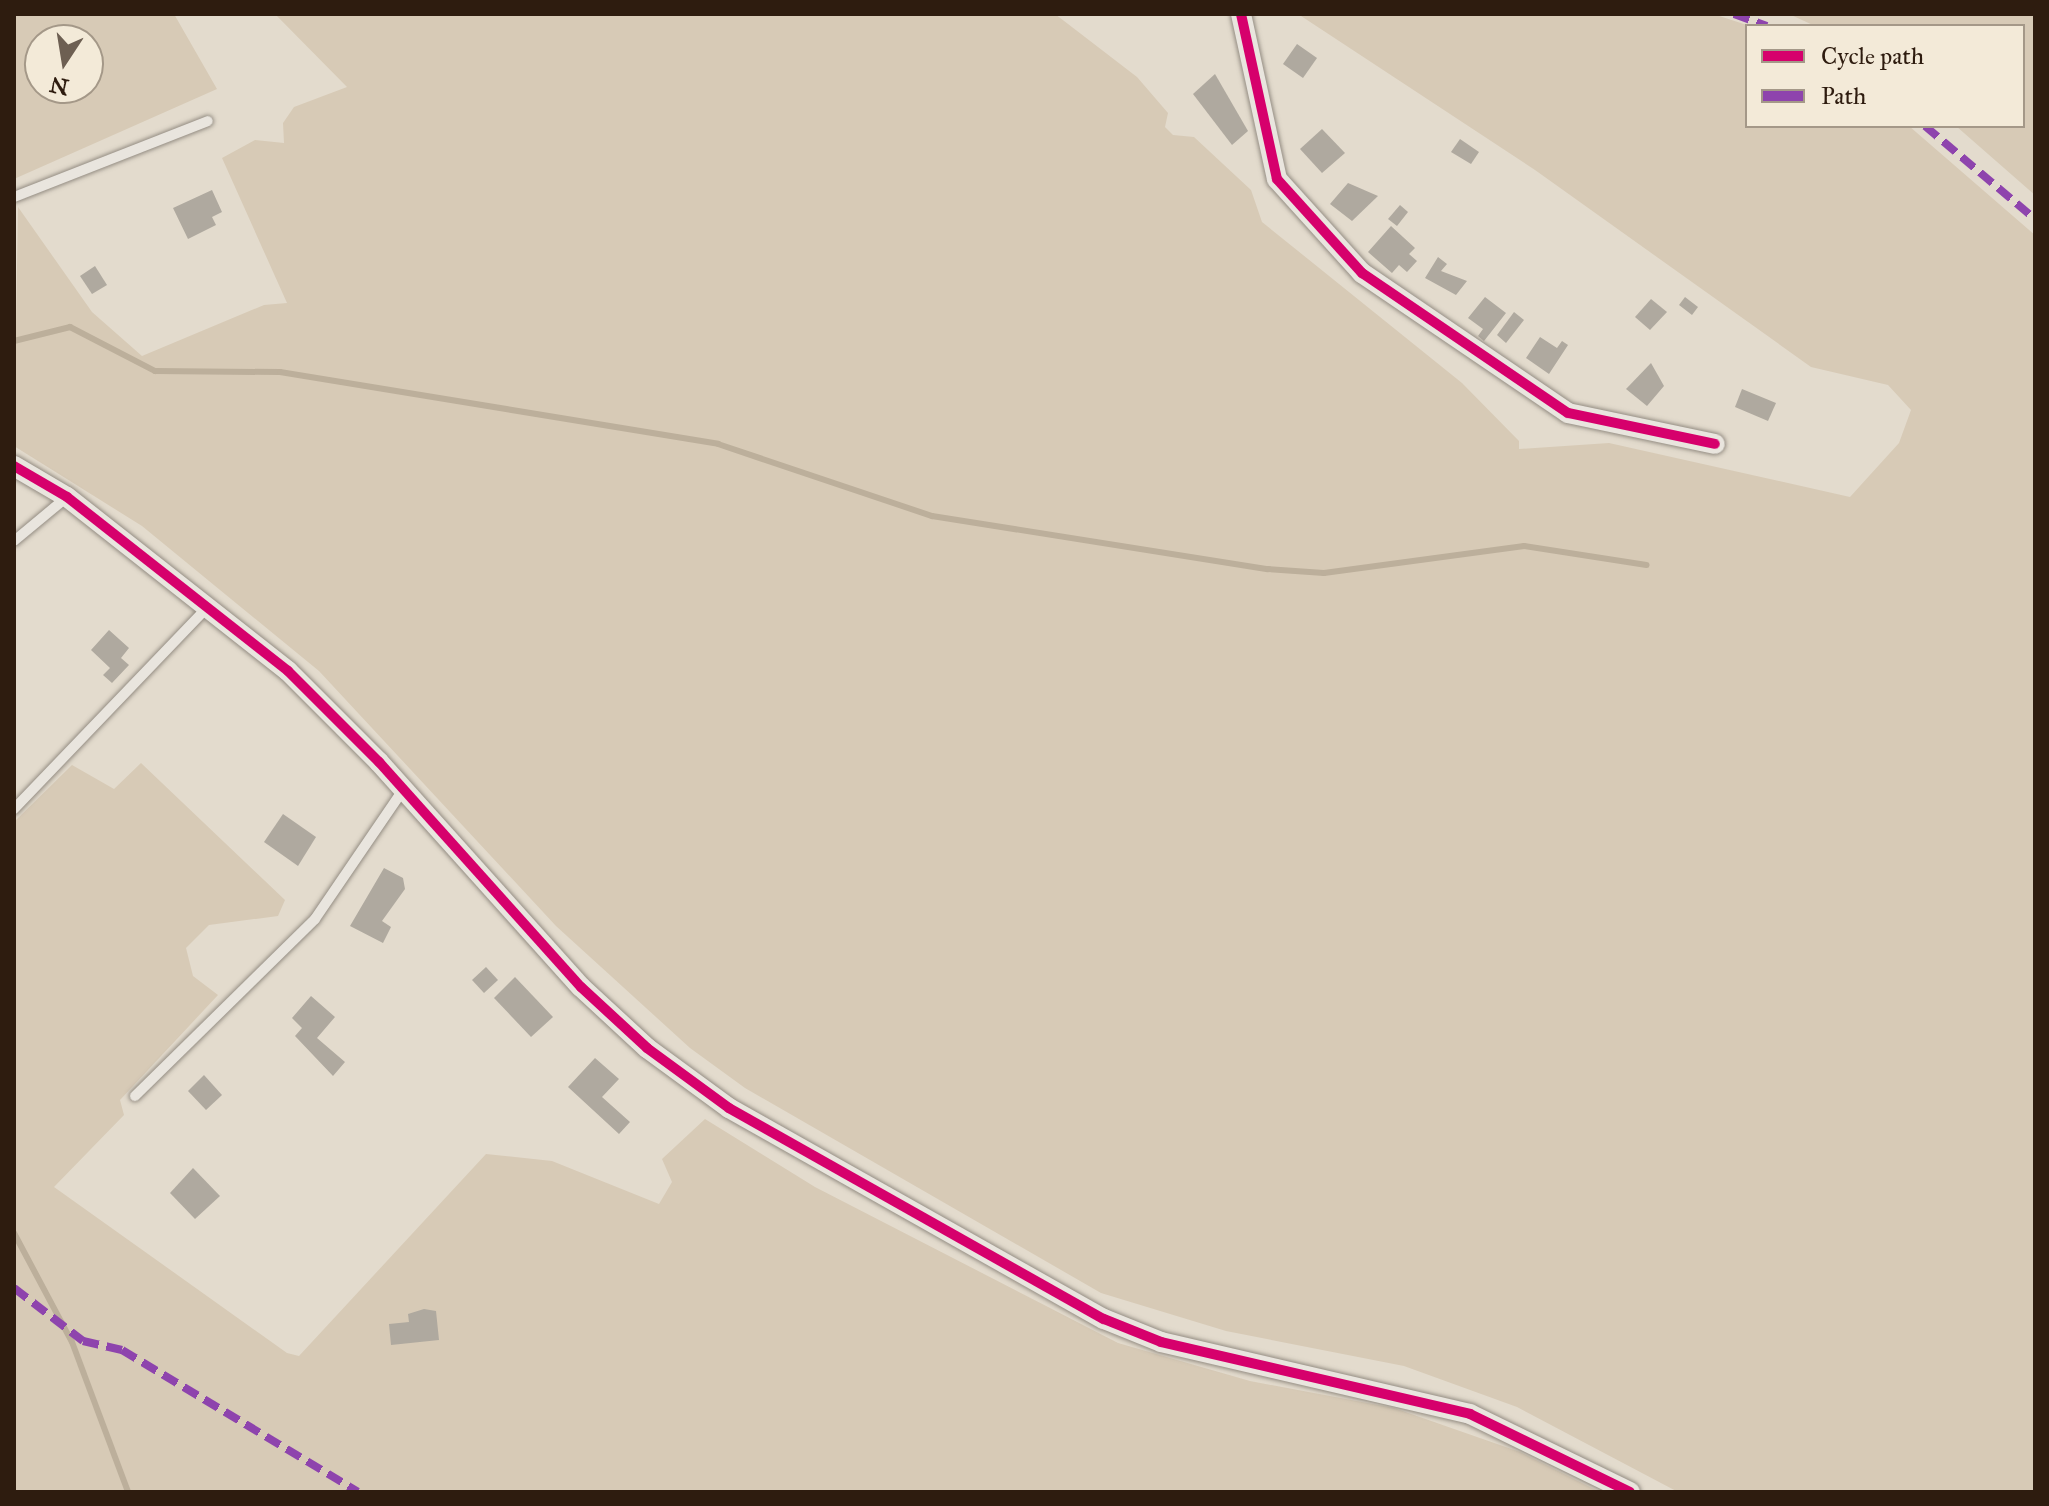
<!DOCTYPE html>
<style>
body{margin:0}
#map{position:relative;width:2049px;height:1506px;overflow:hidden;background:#e3dbcd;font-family:"IM FELL Great Primer",serif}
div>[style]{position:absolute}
.green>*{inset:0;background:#d7cab6}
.stream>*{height:6px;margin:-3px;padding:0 3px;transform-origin:3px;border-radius:3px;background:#bcaf9b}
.building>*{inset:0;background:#afa99f}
.roads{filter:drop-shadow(0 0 2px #948d83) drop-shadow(0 0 2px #948d83)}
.lane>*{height:10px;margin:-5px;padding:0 5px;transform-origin:5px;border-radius:5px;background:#e9e5de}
.street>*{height:20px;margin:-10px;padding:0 10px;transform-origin:10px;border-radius:10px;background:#e9e5de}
.quiet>*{height:8px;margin-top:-4px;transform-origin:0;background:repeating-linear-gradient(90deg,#8e44ad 0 16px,transparent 0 24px)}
.cycleway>*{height:10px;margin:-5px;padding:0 5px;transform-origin:5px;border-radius:5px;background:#d6006c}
span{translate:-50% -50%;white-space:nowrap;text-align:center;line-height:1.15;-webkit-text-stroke:7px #f3ead8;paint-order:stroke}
.frame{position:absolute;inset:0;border:16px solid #2e1c0f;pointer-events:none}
.legend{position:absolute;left:1745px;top:24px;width:280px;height:104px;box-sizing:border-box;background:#f3ead8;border:2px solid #a49888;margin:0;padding:10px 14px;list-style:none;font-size:24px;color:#2e1c0f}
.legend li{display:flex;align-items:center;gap:16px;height:40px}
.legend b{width:40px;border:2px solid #a49888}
.north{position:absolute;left:24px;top:24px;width:80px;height:80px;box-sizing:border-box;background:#f3ead8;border:2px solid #a49888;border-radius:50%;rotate:192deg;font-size:22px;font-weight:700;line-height:32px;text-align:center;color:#2e1c0f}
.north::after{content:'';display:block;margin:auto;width:28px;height:36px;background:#6d5f52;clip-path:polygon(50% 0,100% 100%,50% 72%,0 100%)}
</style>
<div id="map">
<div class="green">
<i style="clip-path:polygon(evenodd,14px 14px,174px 14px,217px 89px,14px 179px,14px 14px,40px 40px,88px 40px,88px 88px,40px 88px,40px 40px)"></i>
<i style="clip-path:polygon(275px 14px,1055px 14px,1137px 77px,1168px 113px,1165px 127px,1173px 135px,1194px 137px,1251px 190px,1262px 222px,1462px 383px,1519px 441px,1519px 449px,1609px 443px,1850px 497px,1899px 443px,1911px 410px,1888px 385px,1811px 367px,1535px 170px,1298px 14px,1713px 14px,1750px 26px,1747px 126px,1909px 126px,2035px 235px,2035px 1492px,1678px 1492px,1517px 1407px,1404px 1366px,1226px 1331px,1101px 1293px,745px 1088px,690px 1048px,556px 926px,319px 671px,142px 526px,14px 446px,18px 207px,92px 312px,142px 356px,264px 305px,287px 303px,222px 158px,255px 140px,284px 143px,283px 123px,294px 107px,347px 87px)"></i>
<i style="clip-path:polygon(1789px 14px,2035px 14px,2035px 195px,1956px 126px,2023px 126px,2023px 26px,1815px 26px)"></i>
<i style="clip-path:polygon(141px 763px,285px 900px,278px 916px,209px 925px,186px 948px,193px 976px,218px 995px,120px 1100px,124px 1115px,54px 1187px,287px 1353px,299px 1356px,486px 1154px,552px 1161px,659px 1204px,672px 1182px,662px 1159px,705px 1119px,815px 1187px,1118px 1343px,1250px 1381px,1394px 1408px,1520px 1452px,1600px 1492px,14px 1492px,14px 822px,72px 765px,114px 789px)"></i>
</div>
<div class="stream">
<i style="left:14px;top:341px;width:58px;rotate:-14deg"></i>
<i style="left:70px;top:327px;width:96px;rotate:27.4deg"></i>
<i style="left:155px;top:371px;width:125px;rotate:0.5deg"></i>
<i style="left:280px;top:372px;width:444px;rotate:9.3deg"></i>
<i style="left:718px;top:444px;width:226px;rotate:18.6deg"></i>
<i style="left:932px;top:516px;width:340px;rotate:9deg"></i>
<i style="left:1268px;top:569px;width:56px;rotate:4.1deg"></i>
<i style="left:1324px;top:573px;width:202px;rotate:-7.7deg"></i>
<i style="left:1524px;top:546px;width:124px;rotate:8.8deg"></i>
<i style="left:14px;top:1233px;width:123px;rotate:62deg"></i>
<i style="left:72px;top:1342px;width:160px;rotate:69.5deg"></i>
</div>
<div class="building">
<i style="clip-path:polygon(1297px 44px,1317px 58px,1303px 78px,1283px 64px)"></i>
<i style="clip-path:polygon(1215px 74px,1248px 131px,1232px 145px,1193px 94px)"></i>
<i style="clip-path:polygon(1322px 129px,1345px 153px,1322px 173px,1300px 149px)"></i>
<i style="clip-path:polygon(1460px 139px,1479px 152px,1471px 164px,1451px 152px)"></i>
<i style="clip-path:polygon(1348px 183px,1378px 196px,1352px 221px,1330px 204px)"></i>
<i style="clip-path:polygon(212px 190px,222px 212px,212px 217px,216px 225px,188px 239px,173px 208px)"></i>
<i style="clip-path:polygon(1400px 205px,1408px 212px,1397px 226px,1388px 219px)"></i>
<i style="clip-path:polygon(1391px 226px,1415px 248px,1409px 254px,1417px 261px,1407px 272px,1399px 265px,1392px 273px,1368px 252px)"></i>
<i style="clip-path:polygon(1438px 257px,1447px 264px,1441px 271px,1467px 281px,1456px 295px,1425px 278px)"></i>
<i style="clip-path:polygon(95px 266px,107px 285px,92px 294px,80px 276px)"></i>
<i style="clip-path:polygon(1485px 297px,1506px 313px,1484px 341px,1478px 336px,1483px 329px,1468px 318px)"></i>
<i style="clip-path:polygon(1685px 297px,1698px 307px,1692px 315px,1679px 305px)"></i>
<i style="clip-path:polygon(1651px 299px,1667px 312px,1650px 330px,1635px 317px)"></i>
<i style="clip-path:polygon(1514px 312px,1524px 320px,1506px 343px,1497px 335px)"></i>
<i style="clip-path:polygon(1540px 337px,1557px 348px,1562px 341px,1568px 345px,1549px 374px,1526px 358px)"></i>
<i style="clip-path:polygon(1651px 363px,1664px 386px,1647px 406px,1626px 389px)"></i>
<i style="clip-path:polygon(1742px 389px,1776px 403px,1768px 421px,1735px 407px)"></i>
<i style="clip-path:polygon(109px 630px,129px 648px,121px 658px,129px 665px,112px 683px,103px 675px,110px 668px,91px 650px)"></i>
<i style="clip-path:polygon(283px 814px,316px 837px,298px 866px,264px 842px)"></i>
<i style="clip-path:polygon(384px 868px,403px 878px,405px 889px,382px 921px,391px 927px,383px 943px,350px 926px)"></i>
<i style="clip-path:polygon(486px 967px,498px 980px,484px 993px,472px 980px)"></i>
<i style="clip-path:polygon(515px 977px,553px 1017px,531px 1037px,494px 998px)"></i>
<i style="clip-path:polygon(311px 996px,335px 1017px,317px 1038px,345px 1062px,333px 1076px,295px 1036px,302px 1028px,292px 1018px)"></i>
<i style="clip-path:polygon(595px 1058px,619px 1079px,602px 1097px,630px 1122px,619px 1134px,568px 1087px)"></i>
<i style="clip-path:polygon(204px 1075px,222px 1095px,206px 1110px,188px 1091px)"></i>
<i style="clip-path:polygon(193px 1168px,220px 1196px,195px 1219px,170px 1193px)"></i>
<i style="clip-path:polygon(424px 1309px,436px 1311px,439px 1340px,391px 1345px,389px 1324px,409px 1322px,408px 1314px)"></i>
</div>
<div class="roads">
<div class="lane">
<i style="left:14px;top:197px;width:208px;rotate:-21.4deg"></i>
<i style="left:14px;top:541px;width:69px;rotate:-39.7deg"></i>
<i style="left:14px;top:809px;width:280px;rotate:-46.2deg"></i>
<i style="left:135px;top:1096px;width:252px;rotate:-44.5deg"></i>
<i style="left:315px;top:919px;width:156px;rotate:-55.7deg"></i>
</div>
<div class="street">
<i style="left:1241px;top:14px;width:169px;rotate:77.7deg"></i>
<i style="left:1277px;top:179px;width:127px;rotate:47.9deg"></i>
<i style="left:1362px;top:273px;width:249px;rotate:34.2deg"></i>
<i style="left:1568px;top:413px;width:150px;rotate:11.9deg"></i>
<i style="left:14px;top:466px;width:61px;rotate:30.3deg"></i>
<i style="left:67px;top:497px;width:281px;rotate:38.2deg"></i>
<i style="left:288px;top:671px;width:129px;rotate:45deg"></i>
<i style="left:379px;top:762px;width:302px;rotate:48.1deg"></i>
<i style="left:581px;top:987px;width:90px;rotate:42.7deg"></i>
<i style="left:647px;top:1048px;width:102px;rotate:36.2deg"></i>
<i style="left:729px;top:1108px;width:430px;rotate:29.4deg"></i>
<i style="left:1104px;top:1319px;width:61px;rotate:22deg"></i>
<i style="left:1161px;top:1342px;width:317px;rotate:13.1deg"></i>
<i style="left:1470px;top:1414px;width:178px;rotate:26deg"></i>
</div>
</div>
<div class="quiet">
<i style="left:1734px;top:14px;width:35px;rotate:20deg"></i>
<i style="left:1925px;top:126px;width:144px;rotate:40.2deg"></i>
<i style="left:14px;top:1288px;width:87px;rotate:37.5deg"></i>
<i style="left:83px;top:1341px;width:40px;rotate:13deg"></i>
<i style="left:122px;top:1350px;width:275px;rotate:31deg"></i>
</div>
<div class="cycleway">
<i style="left:1241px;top:14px;width:169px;rotate:77.7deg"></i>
<i style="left:1277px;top:179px;width:127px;rotate:47.9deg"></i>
<i style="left:1362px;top:273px;width:249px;rotate:34.2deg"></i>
<i style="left:1568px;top:413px;width:150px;rotate:11.9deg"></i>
<i style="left:14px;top:466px;width:61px;rotate:30.3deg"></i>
<i style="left:67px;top:497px;width:281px;rotate:38.2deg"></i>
<i style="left:288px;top:671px;width:129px;rotate:45deg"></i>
<i style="left:379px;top:762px;width:302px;rotate:48.1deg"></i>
<i style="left:581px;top:987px;width:90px;rotate:42.7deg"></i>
<i style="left:647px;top:1048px;width:102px;rotate:36.2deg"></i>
<i style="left:729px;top:1108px;width:430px;rotate:29.4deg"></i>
<i style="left:1104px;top:1319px;width:61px;rotate:22deg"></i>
<i style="left:1161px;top:1342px;width:317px;rotate:13.1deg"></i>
<i style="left:1470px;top:1414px;width:178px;rotate:26deg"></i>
</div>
<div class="frame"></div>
<ul class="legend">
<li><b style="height:10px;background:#d6006c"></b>Cycle path</li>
<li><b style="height:10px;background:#8e44ad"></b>Path</li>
</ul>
<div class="north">N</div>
</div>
